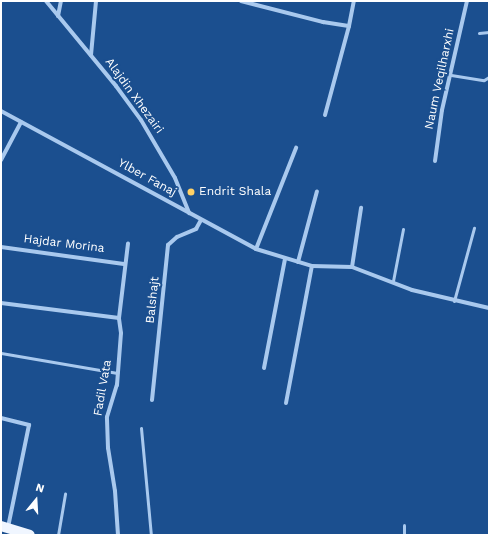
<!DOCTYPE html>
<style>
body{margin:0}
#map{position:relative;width:490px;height:536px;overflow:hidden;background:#1b4f8f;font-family:"Work Sans",sans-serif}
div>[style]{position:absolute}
.lane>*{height:3px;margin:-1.5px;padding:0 1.5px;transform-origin:1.5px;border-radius:1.5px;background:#a9c9ee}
.street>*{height:4px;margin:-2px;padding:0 2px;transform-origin:2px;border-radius:2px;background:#a9c9ee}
.primary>*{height:10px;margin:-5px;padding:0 5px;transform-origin:5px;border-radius:5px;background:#f0f6ff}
.dots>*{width:11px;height:11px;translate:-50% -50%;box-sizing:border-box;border:2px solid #1b4f8f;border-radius:50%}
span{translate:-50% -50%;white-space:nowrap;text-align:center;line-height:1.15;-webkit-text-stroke:4px #1b4f8f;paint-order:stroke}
.street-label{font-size:12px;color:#fff}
.poi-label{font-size:12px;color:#fff}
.left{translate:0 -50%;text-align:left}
.frame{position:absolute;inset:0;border:2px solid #fff;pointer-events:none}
.north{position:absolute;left:16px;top:480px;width:40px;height:40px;-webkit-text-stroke:3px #1b4f8f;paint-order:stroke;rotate:18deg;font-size:11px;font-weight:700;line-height:16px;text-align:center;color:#fff}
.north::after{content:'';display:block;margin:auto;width:14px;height:18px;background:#fff;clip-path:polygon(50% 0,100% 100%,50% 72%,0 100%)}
</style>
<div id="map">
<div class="lane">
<i style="left:479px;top:33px;width:10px;rotate:-6deg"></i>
<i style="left:451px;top:75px;width:33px;rotate:9deg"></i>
<i style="left:484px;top:80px;width:6px;rotate:-31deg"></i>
<i style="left:393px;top:281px;width:53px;rotate:-79.1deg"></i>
<i style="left:454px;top:301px;width:76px;rotate:-74.7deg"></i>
<i style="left:1px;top:353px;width:118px;rotate:9.8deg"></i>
<i style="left:141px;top:428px;width:107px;rotate:84.7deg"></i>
<i style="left:58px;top:535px;width:42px;rotate:-80.3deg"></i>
<i style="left:404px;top:535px;width:10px;rotate:-90deg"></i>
</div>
<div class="street">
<i style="left:46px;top:1px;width:110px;rotate:50.5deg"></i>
<i style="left:116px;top:86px;width:42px;rotate:53.7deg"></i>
<i style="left:141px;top:120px;width:67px;rotate:59.6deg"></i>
<i style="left:175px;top:178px;width:38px;rotate:68deg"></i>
<i style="left:241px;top:1px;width:85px;rotate:14.4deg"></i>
<i style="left:323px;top:22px;width:26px;rotate:9deg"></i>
<i style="left:349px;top:26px;width:25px;rotate:-79deg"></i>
<i style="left:58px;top:16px;width:15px;rotate:-79deg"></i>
<i style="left:91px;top:55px;width:54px;rotate:-84.7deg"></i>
<i style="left:1px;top:111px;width:290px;rotate:28.4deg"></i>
<i style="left:256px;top:249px;width:59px;rotate:16.9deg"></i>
<i style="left:312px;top:266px;width:40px;rotate:1.4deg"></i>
<i style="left:352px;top:267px;width:64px;rotate:21deg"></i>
<i style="left:412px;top:290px;width:79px;rotate:13.2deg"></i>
<i style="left:325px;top:115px;width:92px;rotate:-74.9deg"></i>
<i style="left:1px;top:160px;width:43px;rotate:-62.2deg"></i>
<i style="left:435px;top:161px;width:51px;rotate:-82.2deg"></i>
<i style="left:442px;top:110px;width:112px;rotate:-77.1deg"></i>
<i style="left:1px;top:247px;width:124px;rotate:7.9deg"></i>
<i style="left:256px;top:249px;width:109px;rotate:-68.4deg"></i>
<i style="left:298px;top:262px;width:73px;rotate:-75deg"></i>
<i style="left:352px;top:267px;width:60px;rotate:-81.3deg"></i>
<i style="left:1px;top:303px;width:119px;rotate:7.2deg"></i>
<i style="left:264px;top:368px;width:111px;rotate:-79.1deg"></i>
<i style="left:152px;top:400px;width:156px;rotate:-84.1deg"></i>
<i style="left:168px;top:245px;width:12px;rotate:-42deg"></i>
<i style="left:177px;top:237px;width:21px;rotate:-23deg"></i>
<i style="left:196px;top:229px;width:10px;rotate:-61deg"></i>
<i style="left:286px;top:403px;width:139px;rotate:-79.3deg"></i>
<i style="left:1px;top:418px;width:29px;rotate:14deg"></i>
<i style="left:29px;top:425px;width:104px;rotate:101.6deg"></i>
<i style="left:118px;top:535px;width:44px;rotate:-93.9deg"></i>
<i style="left:115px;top:491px;width:44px;rotate:-99.2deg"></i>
<i style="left:108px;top:448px;width:31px;rotate:-92deg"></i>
<i style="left:107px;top:417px;width:34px;rotate:-73deg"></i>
<i style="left:117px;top:385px;width:52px;rotate:-85.6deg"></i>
<i style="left:121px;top:333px;width:15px;rotate:-98deg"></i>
<i style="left:119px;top:318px;width:75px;rotate:-83.1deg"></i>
</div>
<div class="primary">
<i style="left:1px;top:526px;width:30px;rotate:17deg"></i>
</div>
<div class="dots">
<i style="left:191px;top:192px;background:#ffd166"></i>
</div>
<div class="street-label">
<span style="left:440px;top:79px;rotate:-78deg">Naum Veqilharxhi</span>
<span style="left:134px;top:96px;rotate:54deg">Alajdin Xhezairi</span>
<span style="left:147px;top:178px;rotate:29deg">Ylber Fanaj</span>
<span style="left:64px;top:244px;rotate:7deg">Hajdar Morina</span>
<span style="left:153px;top:300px;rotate:-84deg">Balshajt</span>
<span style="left:103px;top:388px;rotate:-80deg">Fadil Vata</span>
</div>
<div class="poi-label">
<span class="left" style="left:199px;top:192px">Endrit Shala</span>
</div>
<div class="frame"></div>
<div class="north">N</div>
</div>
